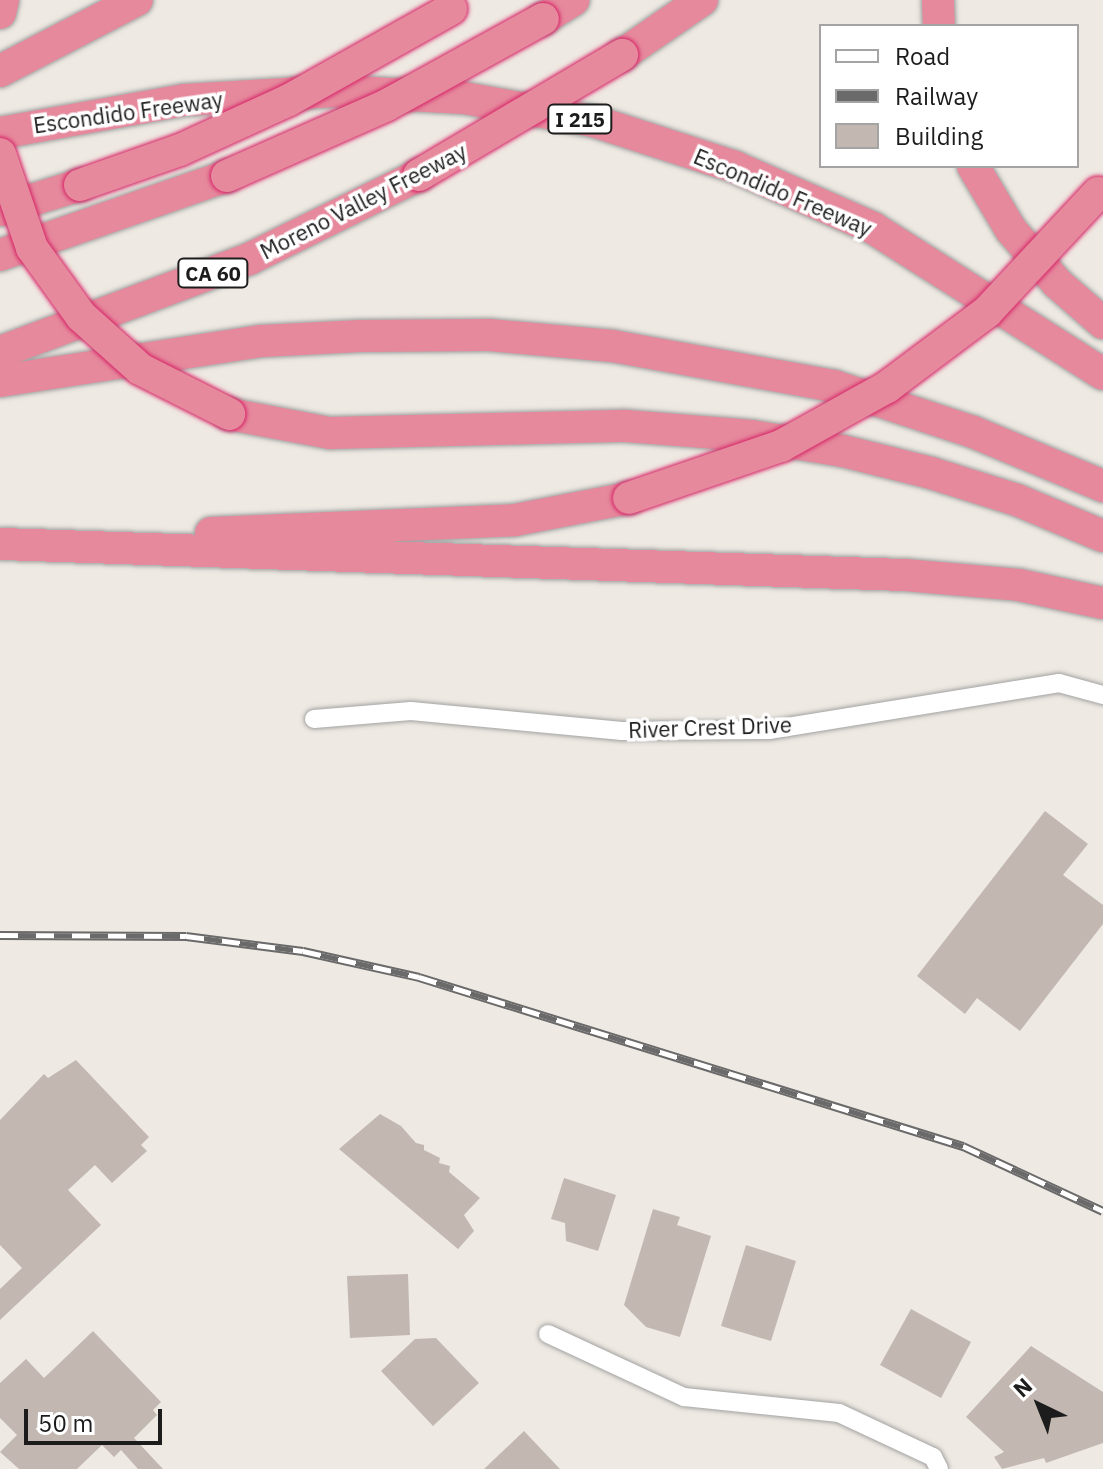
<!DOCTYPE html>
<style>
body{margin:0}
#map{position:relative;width:1103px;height:1469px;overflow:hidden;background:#eee9e2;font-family:"IBM Plex Sans",sans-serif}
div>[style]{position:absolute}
.building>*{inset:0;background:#c2b8b1}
.roads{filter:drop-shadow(0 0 2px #a3a3a3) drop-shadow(0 0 2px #a3a3a3)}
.minor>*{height:18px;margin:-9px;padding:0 9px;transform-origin:9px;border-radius:9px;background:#fff}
.motorway>*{height:32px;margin:-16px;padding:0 16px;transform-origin:16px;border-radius:16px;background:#e6899d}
.rail>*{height:9px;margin-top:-4.5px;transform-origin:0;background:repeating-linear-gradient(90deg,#fff 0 18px,#6a6a6a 0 36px);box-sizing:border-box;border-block:2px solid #6a6a6a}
.bridges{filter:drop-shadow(0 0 2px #d62467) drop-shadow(0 0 2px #d62467)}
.motorway-bridge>*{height:32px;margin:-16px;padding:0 16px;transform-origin:16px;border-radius:16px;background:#e6899d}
span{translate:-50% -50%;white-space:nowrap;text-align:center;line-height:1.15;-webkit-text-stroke:7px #fff;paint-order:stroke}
.shield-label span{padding:2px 6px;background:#fff;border:2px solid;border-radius:6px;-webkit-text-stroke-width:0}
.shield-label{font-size:20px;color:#1c1c1c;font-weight:700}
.street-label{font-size:22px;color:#1c1c1c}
.legend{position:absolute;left:819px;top:24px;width:260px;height:144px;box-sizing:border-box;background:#fff;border:2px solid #a4a4a4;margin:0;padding:10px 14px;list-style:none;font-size:24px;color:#1c1c1c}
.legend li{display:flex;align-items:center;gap:16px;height:40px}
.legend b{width:40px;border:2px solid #a4a4a4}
.north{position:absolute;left:999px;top:1365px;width:80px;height:80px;-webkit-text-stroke:6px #fff;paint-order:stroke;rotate:317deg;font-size:22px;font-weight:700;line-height:32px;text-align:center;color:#1c1c1c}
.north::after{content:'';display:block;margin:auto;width:28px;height:36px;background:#1c1c1c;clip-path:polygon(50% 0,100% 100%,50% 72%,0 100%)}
.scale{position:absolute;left:24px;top:1409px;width:138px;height:36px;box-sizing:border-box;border:4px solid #1c1c1c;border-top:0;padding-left:10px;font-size:24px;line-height:28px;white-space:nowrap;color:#1c1c1c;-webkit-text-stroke:6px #fff;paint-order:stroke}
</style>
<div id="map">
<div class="building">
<i style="clip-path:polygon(1045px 811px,1088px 844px,1063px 875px,1103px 905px,1103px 924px,1020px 1031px,977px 998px,965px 1014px,917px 976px)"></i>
<i style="clip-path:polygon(76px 1060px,149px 1137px,141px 1145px,147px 1151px,112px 1183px,95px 1165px,68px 1190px,101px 1225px,0 1320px,0 1289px,22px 1268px,0 1245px,0 1120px,44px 1074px,48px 1078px)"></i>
<i style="clip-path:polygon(380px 1114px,401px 1126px,416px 1143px,424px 1145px,424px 1150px,440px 1158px,439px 1163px,450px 1166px,449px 1172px,480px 1198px,464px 1215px,474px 1231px,458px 1249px,339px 1149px)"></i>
<i style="clip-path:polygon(564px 1178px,616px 1195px,598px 1251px,566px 1241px,565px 1223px,551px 1219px)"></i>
<i style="clip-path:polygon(653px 1209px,680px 1217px,677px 1225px,711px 1236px,680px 1337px,646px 1327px,624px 1305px)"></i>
<i style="clip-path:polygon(746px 1245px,796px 1261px,771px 1341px,721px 1326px)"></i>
<i style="clip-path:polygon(408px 1274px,410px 1335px,350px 1338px,347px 1276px)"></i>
<i style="clip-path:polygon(911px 1309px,971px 1342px,941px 1398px,880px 1365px)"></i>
<i style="clip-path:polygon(93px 1331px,161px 1402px,153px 1410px,157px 1415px,134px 1438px,163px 1469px,138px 1469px,121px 1450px,114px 1457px,102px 1445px,77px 1469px,19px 1469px,0 1452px,17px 1435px,0 1418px,0 1383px,26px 1359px,44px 1378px)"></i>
<i style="clip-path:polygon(436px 1338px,479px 1383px,433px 1426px,381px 1371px,415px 1339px)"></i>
<i style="clip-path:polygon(1031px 1346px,1103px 1392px,1103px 1443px,1046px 1463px,1044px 1458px,1002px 1469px,994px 1457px,1004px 1452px,966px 1417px)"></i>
<i style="clip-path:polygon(524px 1431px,560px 1469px,484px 1469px)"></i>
</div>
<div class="roads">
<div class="minor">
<i style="left:314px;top:719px;width:97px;rotate:-4.7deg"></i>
<i style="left:411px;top:711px;width:212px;rotate:5.4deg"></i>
<i style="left:622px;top:731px;width:147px;rotate:-0.4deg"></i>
<i style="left:769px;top:730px;width:294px;rotate:-9.2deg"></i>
<i style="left:1059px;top:683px;width:46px;rotate:15.3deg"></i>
<i style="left:548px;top:1334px;width:150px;rotate:24.9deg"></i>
<i style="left:684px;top:1397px;width:156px;rotate:5.9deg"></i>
<i style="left:839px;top:1413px;width:104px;rotate:25.1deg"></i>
<i style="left:933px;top:1457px;width:13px;rotate:63deg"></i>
</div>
<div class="motorway">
<i style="left:938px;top:0;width:26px;rotate:88deg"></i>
<i style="left:0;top:13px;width:13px;rotate:-77deg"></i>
<i style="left:543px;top:19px;width:36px;rotate:-32deg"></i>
<i style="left:622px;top:55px;width:97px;rotate:-34.5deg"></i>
<i style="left:0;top:71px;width:154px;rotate:-27.4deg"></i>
<i style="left:0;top:133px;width:187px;rotate:-10.2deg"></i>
<i style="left:184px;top:100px;width:152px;rotate:-3.4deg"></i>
<i style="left:336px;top:91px;width:128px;rotate:3.1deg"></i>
<i style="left:464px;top:98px;width:131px;rotate:10.1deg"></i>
<i style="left:593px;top:121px;width:149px;rotate:17.9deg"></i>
<i style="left:735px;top:167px;width:151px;rotate:23.8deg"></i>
<i style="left:873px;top:228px;width:272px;rotate:32.4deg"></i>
<i style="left:973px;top:166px;width:74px;rotate:59.3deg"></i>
<i style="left:1011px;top:230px;width:70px;rotate:49deg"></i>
<i style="left:1057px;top:283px;width:61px;rotate:41deg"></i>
<i style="left:0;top:210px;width:84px;rotate:-17.4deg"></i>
<i style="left:0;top:255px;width:240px;rotate:-19.2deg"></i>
<i style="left:0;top:352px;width:268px;rotate:-20.5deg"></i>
<i style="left:251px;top:258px;width:187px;rotate:-26.3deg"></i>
<i style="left:0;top:381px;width:265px;rotate:-8.7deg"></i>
<i style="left:262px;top:341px;width:98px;rotate:-2.9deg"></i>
<i style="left:360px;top:336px;width:129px;rotate:-0.4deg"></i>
<i style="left:489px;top:335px;width:124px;rotate:5.1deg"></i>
<i style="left:613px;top:346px;width:225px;rotate:10.3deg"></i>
<i style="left:834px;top:386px;width:146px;rotate:18.3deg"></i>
<i style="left:973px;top:432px;width:141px;rotate:22.6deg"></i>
<i style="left:229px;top:414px;width:103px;rotate:10.7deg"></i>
<i style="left:330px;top:433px;width:296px;rotate:-1.4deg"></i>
<i style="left:626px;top:426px;width:126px;rotate:4.5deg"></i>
<i style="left:752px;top:436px;width:92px;rotate:9.4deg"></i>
<i style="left:843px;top:451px;width:91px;rotate:14deg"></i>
<i style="left:931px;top:473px;width:90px;rotate:17.4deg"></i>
<i style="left:1017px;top:500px;width:93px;rotate:22.7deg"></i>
<i style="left:211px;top:533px;width:304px;rotate:-2.4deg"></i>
<i style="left:515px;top:520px;width:116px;rotate:-10.9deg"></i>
<i style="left:2px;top:544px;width:904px;rotate:1.97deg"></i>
<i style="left:905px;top:575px;width:114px;rotate:5deg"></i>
<i style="left:1019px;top:585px;width:86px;rotate:12.1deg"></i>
</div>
</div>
<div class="rail">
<i style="left:0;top:935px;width:186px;rotate:0.3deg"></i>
<i style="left:186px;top:936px;width:118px;rotate:7.3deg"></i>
<i style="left:303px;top:951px;width:119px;rotate:12.6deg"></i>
<i style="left:419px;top:977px;width:570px;rotate:17.26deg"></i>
<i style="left:963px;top:1146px;width:154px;rotate:24.9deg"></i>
</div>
<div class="bridges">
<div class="motorway-bridge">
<i style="left:0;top:154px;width:99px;rotate:71.2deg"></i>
<i style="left:32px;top:248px;width:84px;rotate:54.2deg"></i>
<i style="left:81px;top:316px;width:79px;rotate:41.9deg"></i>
<i style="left:140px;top:369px;width:100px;rotate:26.8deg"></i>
<i style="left:419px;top:175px;width:236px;rotate:-30.6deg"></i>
<i style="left:227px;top:176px;width:175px;rotate:-23.9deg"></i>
<i style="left:387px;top:105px;width:178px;rotate:-28.9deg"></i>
<i style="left:80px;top:185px;width:106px;rotate:-19.3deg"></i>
<i style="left:180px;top:150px;width:120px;rotate:-24.6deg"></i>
<i style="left:289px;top:100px;width:186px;rotate:-29.3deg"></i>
<i style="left:629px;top:498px;width:161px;rotate:-18.9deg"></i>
<i style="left:781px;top:446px;width:121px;rotate:-29.1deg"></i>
<i style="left:887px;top:387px;width:125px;rotate:-36.9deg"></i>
<i style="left:987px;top:312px;width:163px;rotate:-47deg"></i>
</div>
</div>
<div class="shield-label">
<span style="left:580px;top:119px">I 215</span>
<span style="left:213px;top:273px">CA 60</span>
</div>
<div class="street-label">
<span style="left:128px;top:112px;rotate:-8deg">Escondido Freeway</span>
<span style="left:783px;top:192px;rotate:23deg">Escondido Freeway</span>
<span style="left:363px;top:201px;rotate:-27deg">Moreno Valley Freeway</span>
<span style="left:710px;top:727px;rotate:-2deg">River Crest Drive</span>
</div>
<ul class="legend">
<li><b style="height:10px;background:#fff"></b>Road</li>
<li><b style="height:10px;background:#6a6a6a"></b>Railway</li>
<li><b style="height:22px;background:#c2b8b1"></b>Building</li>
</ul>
<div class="north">N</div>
<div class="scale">50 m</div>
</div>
